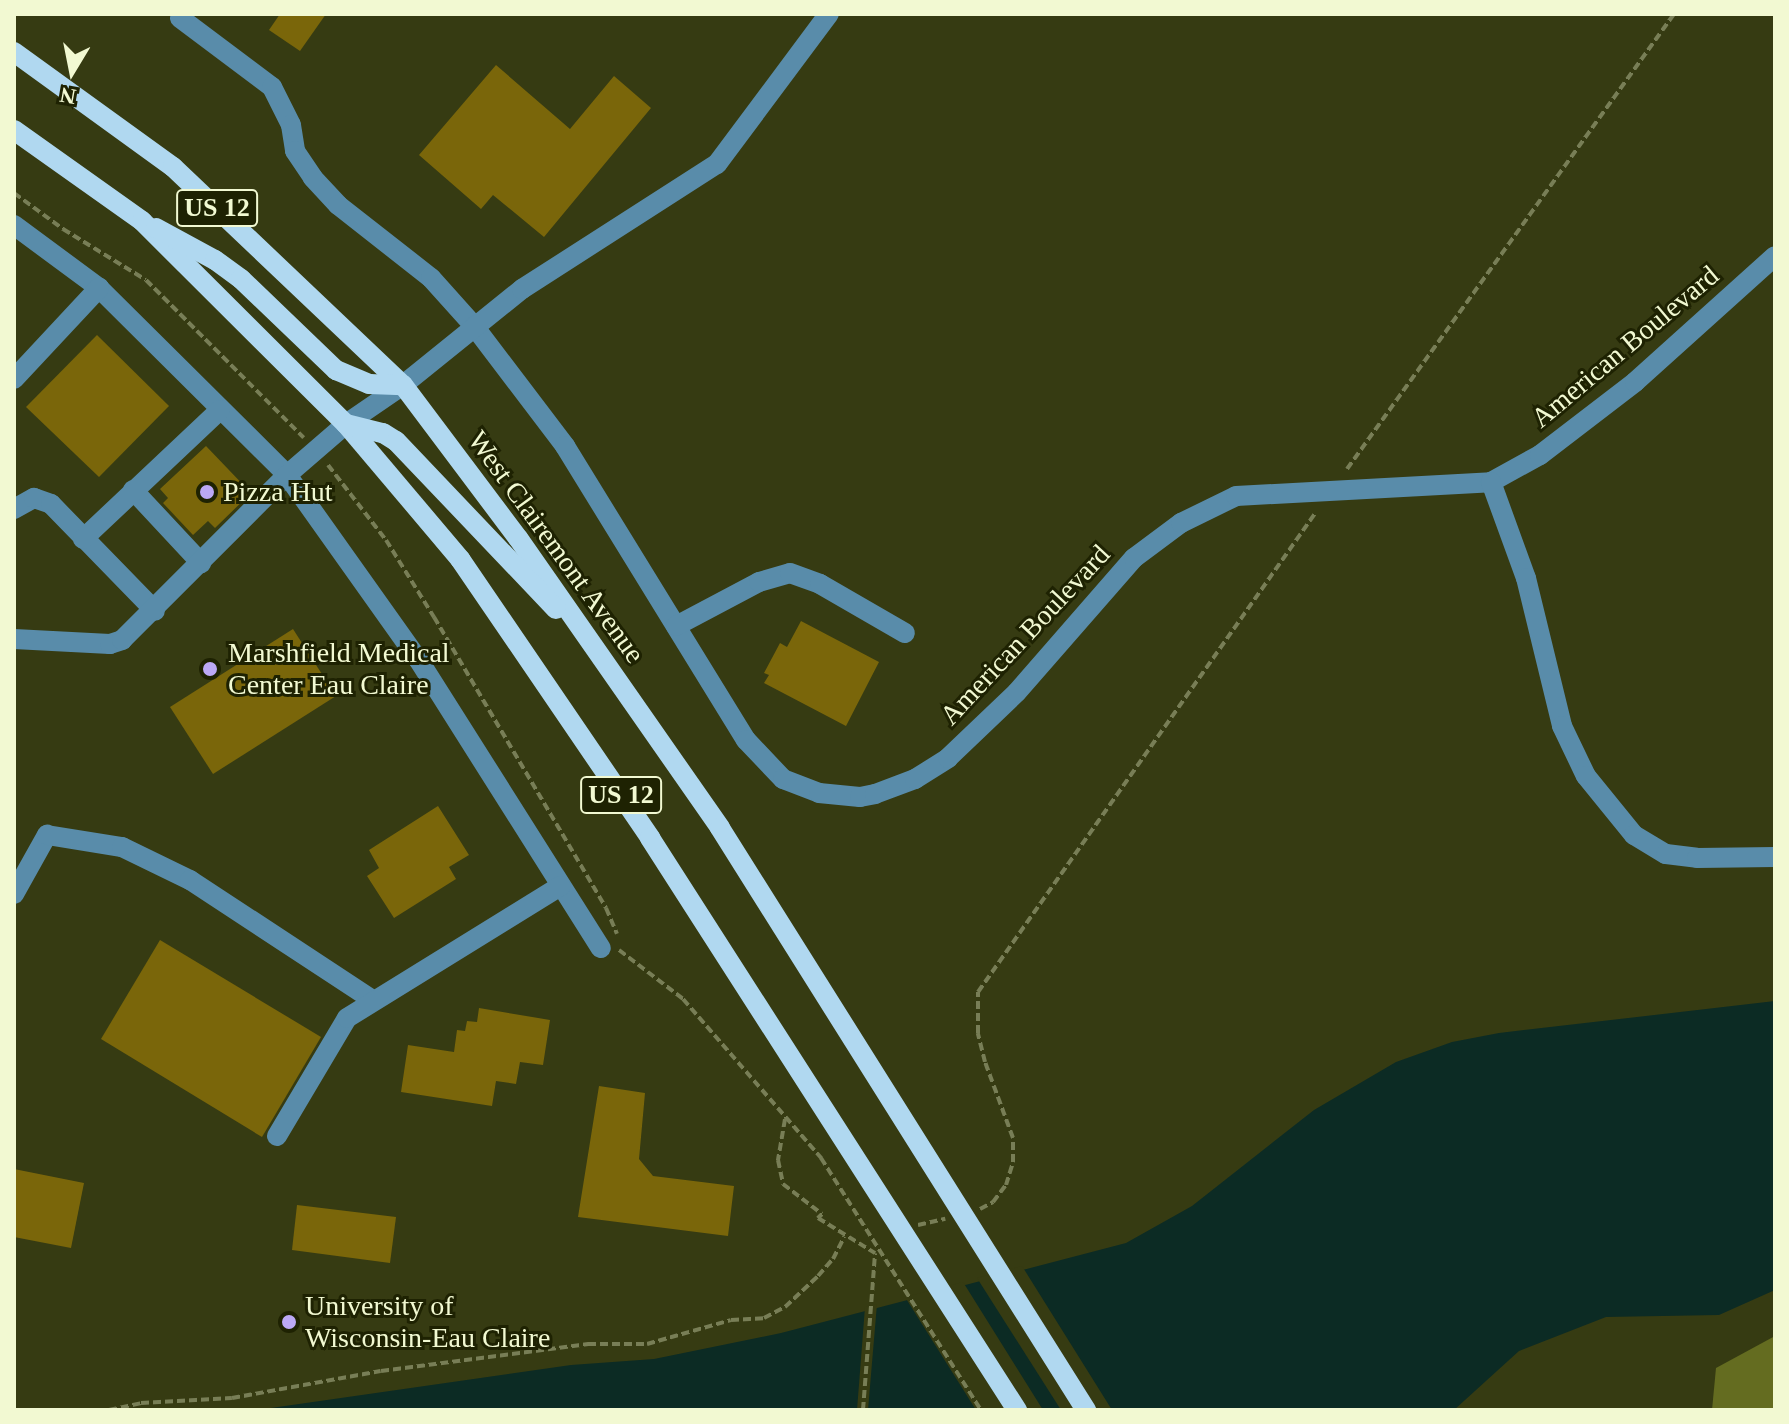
<!DOCTYPE html>
<style>
body{margin:0}
#map{position:relative;width:1789px;height:1424px;overflow:hidden;background:#363b12;font-family:"Times New Roman",serif}
div>[style]{position:absolute}
.forest>*{inset:0;background:#646c20}
.water>*{inset:0;background:#0c2b24}
.pier>*{inset:0;background:#363b12}
.building>*{inset:0;background:#7a660a}
.path>*{height:4px;margin-top:-2px;transform-origin:0;background:repeating-linear-gradient(90deg,#787e56 0 8px,transparent 0 12px)}
.minor>*{height:20px;margin:-10px;padding:0 10px;transform-origin:10px;border-radius:10px;background:#598caa}
.major>*{height:20px;margin:-10px;padding:0 10px;transform-origin:10px;border-radius:10px;background:#b0d8f0}
.dots>*{width:22px;height:22px;translate:-50% -50%;box-sizing:border-box;border:4px solid #1e2202;border-radius:50%}
span{translate:-50% -50%;white-space:nowrap;text-align:center;line-height:1.15;-webkit-text-stroke:6px #1e2202;paint-order:stroke}
.shield-label span{padding:2px 6px;background:#1e2202;border:2px solid;border-radius:6px;-webkit-text-stroke-width:0}
.shield-label{font-size:26px;color:#f2f9d2;font-weight:700}
.street-label{font-size:28px;color:#f2f9d2}
.poi-label{font-size:28px;color:#f2f9d2}
.left{translate:0 -50%;text-align:left}
.frame{position:absolute;inset:0;border:16px solid #f2f9d2;pointer-events:none}
.north{position:absolute;left:32px;top:32px;width:80px;height:80px;-webkit-text-stroke:6px #1e2202;paint-order:stroke;rotate:190deg;font-size:22px;font-weight:700;line-height:32px;text-align:center;color:#f2f9d2}
.north::after{content:'';display:block;margin:auto;width:28px;height:36px;background:#f2f9d2;clip-path:polygon(50% 0,100% 100%,50% 72%,0 100%)}
</style>
<div id="map">
<div class="forest">
<i style="clip-path:polygon(1775px 1336px,1775px 1410px,1712px 1410px,1716px 1368px)"></i>
</div>
<div class="water">
<i style="clip-path:polygon(1775px 1001px,1775px 1290px,1719px 1315px,1606px 1317px,1519px 1351px,1454px 1410px,158px 1410px,271px 1408px,571px 1365px,654px 1359px,781px 1333px,1126px 1243px,1192px 1206px,1314px 1110px,1396px 1062px,1452px 1042px,1499px 1033px)"></i>
</div>
<div class="pier">
<i style="clip-path:polygon(1022px 1266px,1112px 1410px,1061px 1410px,977px 1278px)"></i>
<i style="clip-path:polygon(963px 1282px,1043px 1410px,976px 1410px,905px 1297px)"></i>
<i style="clip-path:polygon(877px 1304px,868px 1410px,857px 1410px,865px 1307px)"></i>
</div>
<div class="building">
<i style="clip-path:polygon(280px 14px,326px 14px,300px 51px,269px 30px)"></i>
<i style="clip-path:polygon(496px 65px,570px 129px,614px 76px,651px 108px,544px 237px,493px 195px,481px 209px,419px 155px)"></i>
<i style="clip-path:polygon(97px 335px,169px 406px,99px 477px,26px 407px)"></i>
<i style="clip-path:polygon(206px 446px,251px 493px,215px 528px,208px 521px,193px 535px,163px 503px,168px 498px,160px 489px)"></i>
<i style="clip-path:polygon(801px 621px,879px 662px,846px 726px,764px 683px,769px 675px,764px 673px,780px 643px,787px 647px)"></i>
<i style="clip-path:polygon(293px 629px,336px 696px,213px 774px,170px 707px)"></i>
<i style="clip-path:polygon(438px 806px,469px 855px,449px 867px,456px 879px,394px 918px,367px 876px,379px 868px,369px 850px)"></i>
<i style="clip-path:polygon(160px 940px,321px 1037px,262px 1137px,101px 1039px)"></i>
<i style="clip-path:polygon(479px 1008px,550px 1020px,543px 1065px,520px 1062px,516px 1084px,496px 1081px,492px 1106px,401px 1092px,408px 1045px,454px 1052px,457px 1030px,465px 1031px,467px 1021px,477px 1022px)"></i>
<i style="clip-path:polygon(599px 1086px,645px 1093px,639px 1159px,653px 1176px,734px 1186px,728px 1236px,578px 1217px)"></i>
<i style="clip-path:polygon(14px 1169px,84px 1183px,71px 1248px,14px 1237px)"></i>
<i style="clip-path:polygon(297px 1205px,396px 1217px,390px 1263px,292px 1250px)"></i>
</div>
<div class="path">
<i style="left:14px;top:193px;width:61px;rotate:36.3deg"></i>
<i style="left:63px;top:229px;width:97px;rotate:31.6deg"></i>
<i style="left:146px;top:280px;width:223px;rotate:45deg"></i>
<i style="left:328px;top:465px;width:95px;rotate:52.3deg"></i>
<i style="left:386px;top:540px;width:91px;rotate:58.1deg"></i>
<i style="left:434px;top:617px;width:338px;rotate:59.4deg"></i>
<i style="left:606px;top:908px;width:28px;rotate:67deg"></i>
<i style="left:1347px;top:469px;width:560px;rotate:-54.3deg"></i>
<i style="left:619px;top:950px;width:81px;rotate:37.4deg"></i>
<i style="left:683px;top:999px;width:211px;rotate:49deg"></i>
<i style="left:821px;top:1158px;width:299px;rotate:57.6deg"></i>
<i style="left:785px;top:1119px;width:42px;rotate:99.7deg"></i>
<i style="left:778px;top:1160px;width:25px;rotate:78deg"></i>
<i style="left:783px;top:1184px;width:49px;rotate:37.6deg"></i>
<i style="left:822px;top:1214px;width:6px;rotate:135deg"></i>
<i style="left:818px;top:1218px;width:67px;rotate:31.6deg"></i>
<i style="left:980px;top:1209px;width:15px;rotate:-28deg"></i>
<i style="left:993px;top:1202px;width:21px;rotate:-53deg"></i>
<i style="left:1006px;top:1185px;width:24px;rotate:-73deg"></i>
<i style="left:1013px;top:1162px;width:24px;rotate:-90deg"></i>
<i style="left:1013px;top:1138px;width:81px;rotate:-110.2deg"></i>
<i style="left:985px;top:1062px;width:30px;rotate:-104deg"></i>
<i style="left:978px;top:1033px;width:41px;rotate:-90deg"></i>
<i style="left:978px;top:992px;width:587px;rotate:-54.85deg"></i>
<i style="left:918px;top:1225px;width:28px;rotate:-13deg"></i>
<i style="left:109px;top:1410px;width:33px;rotate:-12deg"></i>
<i style="left:141px;top:1403px;width:91px;rotate:-3.1deg"></i>
<i style="left:232px;top:1398px;width:151px;rotate:-10.3deg"></i>
<i style="left:381px;top:1371px;width:209px;rotate:-7.4deg"></i>
<i style="left:588px;top:1344px;width:59px"></i>
<i style="left:647px;top:1344px;width:87px;rotate:-15.9deg"></i>
<i style="left:731px;top:1320px;width:33px;rotate:-3deg"></i>
<i style="left:764px;top:1318px;width:24px;rotate:-28deg"></i>
<i style="left:785px;top:1307px;width:45px;rotate:-43.2deg"></i>
<i style="left:818px;top:1276px;width:23px;rotate:-49deg"></i>
<i style="left:833px;top:1259px;width:25px;rotate:-63deg"></i>
<i style="left:863px;top:1410px;width:157px;rotate:-85.6deg"></i>
</div>
<div class="minor">
<i style="left:180px;top:18px;width:115px;rotate:36.9deg"></i>
<i style="left:272px;top:87px;width:42px;rotate:63.4deg"></i>
<i style="left:291px;top:125px;width:26px;rotate:81deg"></i>
<i style="left:295px;top:151px;width:32px;rotate:56deg"></i>
<i style="left:313px;top:178px;width:37px;rotate:47deg"></i>
<i style="left:338px;top:205px;width:118px;rotate:38.1deg"></i>
<i style="left:431px;top:278px;width:64px;rotate:48.1deg"></i>
<i style="left:474px;top:326px;width:151px;rotate:52.8deg"></i>
<i style="left:565px;top:446px;width:345px;rotate:58.4deg"></i>
<i style="left:746px;top:740px;width:54px;rotate:46.5deg"></i>
<i style="left:783px;top:779px;width:39px;rotate:21deg"></i>
<i style="left:819px;top:793px;width:41px;rotate:5.6deg"></i>
<i style="left:860px;top:797px;width:15px;rotate:-11deg"></i>
<i style="left:875px;top:794px;width:43px;rotate:-20.6deg"></i>
<i style="left:915px;top:779px;width:39px;rotate:-32deg"></i>
<i style="left:948px;top:758px;width:95px;rotate:-43.7deg"></i>
<i style="left:1017px;top:692px;width:178px;rotate:-48.9deg"></i>
<i style="left:1134px;top:558px;width:59px;rotate:-36.7deg"></i>
<i style="left:1181px;top:523px;width:61px;rotate:-26.1deg"></i>
<i style="left:1236px;top:496px;width:255px;rotate:-3.1deg"></i>
<i style="left:1491px;top:482px;width:56px;rotate:-28.9deg"></i>
<i style="left:1540px;top:455px;width:120px;rotate:-37.5deg"></i>
<i style="left:1635px;top:382px;width:188px;rotate:-42deg"></i>
<i style="left:14px;top:225px;width:106px;rotate:36.5deg"></i>
<i style="left:99px;top:288px;width:265px;rotate:44.8deg"></i>
<i style="left:287px;top:475px;width:226px;rotate:54.6deg"></i>
<i style="left:418px;top:659px;width:342px;rotate:57.7deg"></i>
<i style="left:14px;top:379px;width:125px;rotate:-47deg"></i>
<i style="left:1491px;top:482px;width:102px;rotate:70deg"></i>
<i style="left:1526px;top:578px;width:152px;rotate:76.3deg"></i>
<i style="left:1562px;top:726px;width:55px;rotate:64.4deg"></i>
<i style="left:1586px;top:776px;width:76px;rotate:50.9deg"></i>
<i style="left:1634px;top:835px;width:37px;rotate:31deg"></i>
<i style="left:1666px;top:854px;width:31px;rotate:7deg"></i>
<i style="left:1697px;top:858px;width:78px;rotate:-0.7deg"></i>
<i style="left:133px;top:490px;width:100px;rotate:47deg"></i>
<i style="left:14px;top:509px;width:23px;rotate:-29deg"></i>
<i style="left:34px;top:498px;width:18px;rotate:19deg"></i>
<i style="left:51px;top:504px;width:149px;rotate:45.8deg"></i>
<i style="left:83px;top:539px;width:188px;rotate:-43.3deg"></i>
<i style="left:676px;top:626px;width:94px;rotate:-27.9deg"></i>
<i style="left:759px;top:582px;width:32px;rotate:-16deg"></i>
<i style="left:790px;top:573px;width:32px;rotate:20deg"></i>
<i style="left:820px;top:584px;width:98px;rotate:30deg"></i>
<i style="left:14px;top:639px;width:96px;rotate:3deg"></i>
<i style="left:110px;top:644px;width:13px;rotate:-18deg"></i>
<i style="left:122px;top:640px;width:233px;rotate:-45deg"></i>
<i style="left:287px;top:475px;width:78px;rotate:-40.8deg"></i>
<i style="left:346px;top:424px;width:69px;rotate:-34.4deg"></i>
<i style="left:403px;top:385px;width:153px;rotate:-38.9deg"></i>
<i style="left:522px;top:289px;width:232px;rotate:-32.7deg"></i>
<i style="left:717px;top:164px;width:187px;rotate:-53.3deg"></i>
<i style="left:14px;top:894px;width:68px;rotate:-60.8deg"></i>
<i style="left:47px;top:835px;width:76px;rotate:9.1deg"></i>
<i style="left:122px;top:847px;width:76px;rotate:25.9deg"></i>
<i style="left:190px;top:880px;width:219px;rotate:33.3deg"></i>
<i style="left:277px;top:1136px;width:137px;rotate:-59.3deg"></i>
<i style="left:347px;top:1018px;width:251px;rotate:-31.7deg"></i>
</div>
<div class="major">
<i style="left:14px;top:52px;width:196px;rotate:35.9deg"></i>
<i style="left:173px;top:167px;width:317px;rotate:43.5deg"></i>
<i style="left:403px;top:385px;width:191px;rotate:53.1deg"></i>
<i style="left:518px;top:538px;width:353px;rotate:55.1deg"></i>
<i style="left:720px;top:828px;width:688px;rotate:57.84deg"></i>
<i style="left:14px;top:130px;width:157px;rotate:35.4deg"></i>
<i style="left:142px;top:221px;width:288px;rotate:44.9deg"></i>
<i style="left:346px;top:424px;width:177px;rotate:49.8deg"></i>
<i style="left:460px;top:559px;width:338px;rotate:55.7deg"></i>
<i style="left:650px;top:838px;width:680px;rotate:57.32deg"></i>
<i style="left:156px;top:228px;width:67px;rotate:28.5deg"></i>
<i style="left:215px;top:260px;width:32px;rotate:36deg"></i>
<i style="left:241px;top:279px;width:132px;rotate:43.8deg"></i>
<i style="left:336px;top:370px;width:36px;rotate:23deg"></i>
<i style="left:369px;top:384px;width:34px;rotate:2deg"></i>
<i style="left:346px;top:424px;width:38px;rotate:14deg"></i>
<i style="left:383px;top:433px;width:15px;rotate:32deg"></i>
<i style="left:396px;top:441px;width:232px;rotate:46.4deg"></i>
</div>
<div class="dots">
<i style="left:207px;top:492px;background:#bca9f5"></i>
<i style="left:210px;top:669px;background:#bca9f5"></i>
<i style="left:289px;top:1322px;background:#bca9f5"></i>
</div>
<div class="shield-label">
<span style="left:217px;top:208px">US 12</span>
<span style="left:621px;top:795px">US 12</span>
</div>
<div class="street-label">
<span style="left:1625px;top:347px;rotate:-40deg">American Boulevard</span>
<span style="left:556px;top:547px;rotate:54deg">West Clairemont Avenue</span>
<span style="left:1025px;top:635px;rotate:-47deg">American Boulevard</span>
</div>
<div class="poi-label">
<span class="left" style="left:223px;top:492px">Pizza Hut</span>
<span class="left" style="left:228px;top:669px">Marshfield Medical<br>Center Eau Claire</span>
<span class="left" style="left:305px;top:1322px">University of<br>Wisconsin-Eau Claire</span>
</div>
<div class="frame"></div>
<div class="north">N</div>
</div>
